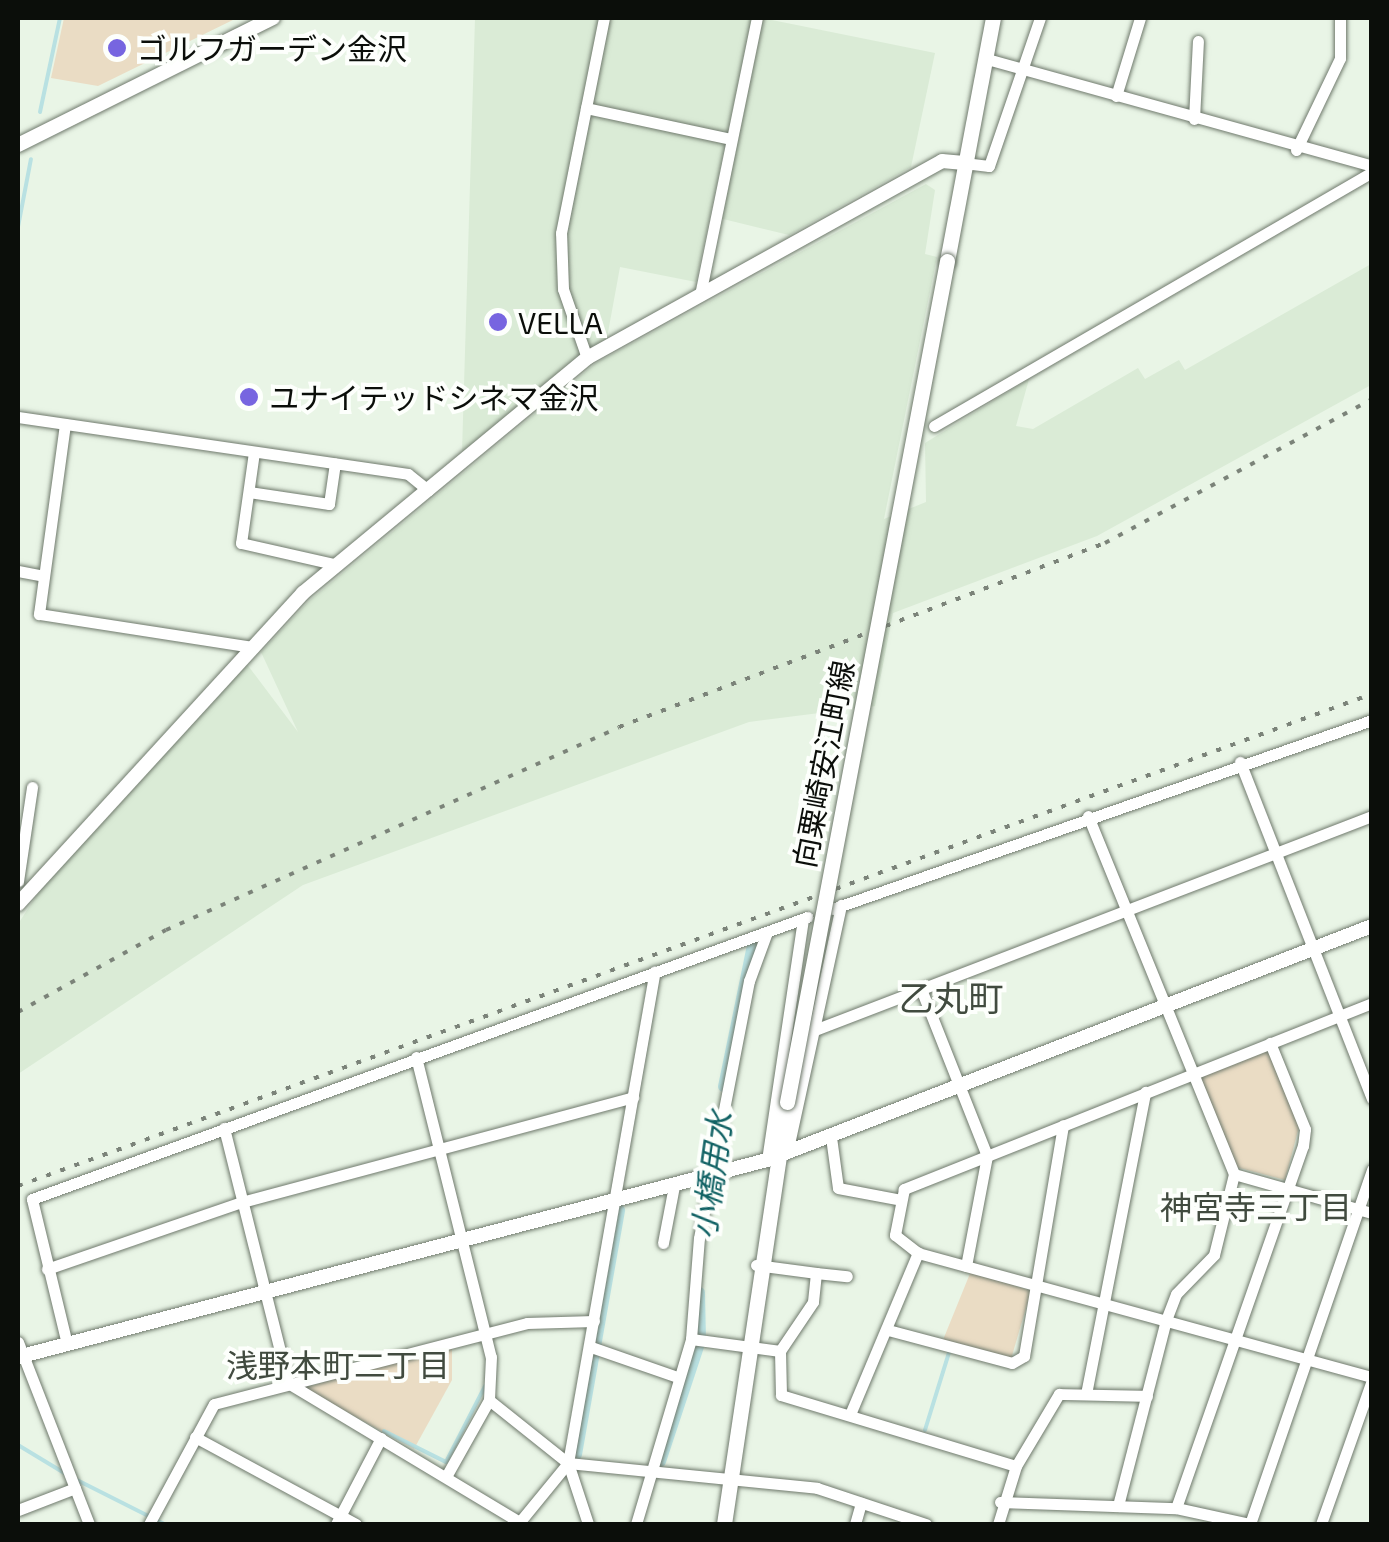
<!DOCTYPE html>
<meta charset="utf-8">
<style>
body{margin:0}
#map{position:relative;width:1389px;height:1542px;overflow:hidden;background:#e9f5e6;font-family:"Exo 2","Noto Sans JP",sans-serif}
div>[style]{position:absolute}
.built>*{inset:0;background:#daebd6}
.green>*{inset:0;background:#eadcc4}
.stream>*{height:4px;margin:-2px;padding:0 2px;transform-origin:2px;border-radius:2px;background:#b9e1e2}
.canal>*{height:11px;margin:-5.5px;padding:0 5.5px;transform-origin:5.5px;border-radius:5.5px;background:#b9e1e2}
.roads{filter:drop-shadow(0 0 2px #6f796c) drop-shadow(0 0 2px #6f796c)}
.minor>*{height:11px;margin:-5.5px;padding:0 5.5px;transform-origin:5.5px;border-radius:5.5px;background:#fff}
.tertiary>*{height:14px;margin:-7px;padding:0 7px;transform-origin:7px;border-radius:7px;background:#fff}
.secondary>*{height:15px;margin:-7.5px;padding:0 7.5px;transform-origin:7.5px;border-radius:7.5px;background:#fff}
.rail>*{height:4px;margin-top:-2px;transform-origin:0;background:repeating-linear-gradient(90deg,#7b8379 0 5px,transparent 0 15px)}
.bridges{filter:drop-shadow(0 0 2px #6f796c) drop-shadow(0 0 2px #6f796c)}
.secondary-bridge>*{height:15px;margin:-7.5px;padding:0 7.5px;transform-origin:7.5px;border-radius:7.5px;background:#fff}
.dots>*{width:28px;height:28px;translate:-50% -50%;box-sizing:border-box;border:5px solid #fdfffc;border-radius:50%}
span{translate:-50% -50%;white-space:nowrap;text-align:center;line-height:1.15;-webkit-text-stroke:8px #fdfffc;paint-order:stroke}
.poi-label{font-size:30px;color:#0b0e0a}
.left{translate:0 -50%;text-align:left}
.street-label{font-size:30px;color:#0b0e0a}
.water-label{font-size:32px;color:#116264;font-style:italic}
.neighbourhood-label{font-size:32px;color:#414b3f}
.quarter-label{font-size:35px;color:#414b3f}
.frame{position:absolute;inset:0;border:20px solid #0b0e0a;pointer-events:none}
</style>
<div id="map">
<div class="built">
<i style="clip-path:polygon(475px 18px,752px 18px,696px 282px,620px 267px,607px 338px,462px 452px)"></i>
<i style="clip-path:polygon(762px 18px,935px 53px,911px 167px,789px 235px,719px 218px)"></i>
<i style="clip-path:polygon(926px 184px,935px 190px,925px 254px,937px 257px,884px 519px,926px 502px,925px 443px,1029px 379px,1016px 426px,1033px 429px,1138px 368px,1145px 379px,1179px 360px,1185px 370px,1371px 264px,1371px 385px,1097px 536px,893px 613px,875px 706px,749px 722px,303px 885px,18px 1074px,18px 924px,48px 878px,246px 663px,298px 732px,261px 652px,309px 601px,596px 363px)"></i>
</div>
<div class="green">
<i style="clip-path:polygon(64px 18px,237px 18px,98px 86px,51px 78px)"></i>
<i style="clip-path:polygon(1267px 1047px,1300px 1123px,1285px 1180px,1232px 1166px,1196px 1072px)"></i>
<i style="clip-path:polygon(971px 1271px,1031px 1291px,1011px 1359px,943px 1340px)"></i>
<i style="clip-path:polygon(452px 1346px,452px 1380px,414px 1449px,303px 1388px)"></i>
</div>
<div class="stream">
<i style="left:40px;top:112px;width:96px;rotate:-78deg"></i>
<i style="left:18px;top:227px;width:69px;rotate:-79.2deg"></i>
<i style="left:925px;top:1430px;width:85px;rotate:-72.8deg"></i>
<i style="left:384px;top:1431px;width:69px;rotate:26.6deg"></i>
<i style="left:446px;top:1462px;width:85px;rotate:-62.8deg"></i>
<i style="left:18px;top:1445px;width:56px;rotate:31.1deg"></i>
<i style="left:75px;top:1479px;width:100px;rotate:26.8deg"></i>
</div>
<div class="canal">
<i style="left:723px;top:1086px;width:144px;rotate:-78.4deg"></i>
<i style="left:576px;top:1454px;width:248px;rotate:-80deg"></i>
<i style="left:660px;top:1461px;width:127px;rotate:-71.7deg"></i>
<i style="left:700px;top:1340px;width:48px;rotate:-91.2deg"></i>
</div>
<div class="roads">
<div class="minor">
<i style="left:987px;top:59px;width:400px;rotate:15.5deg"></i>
<i style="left:1116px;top:96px;width:82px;rotate:-72.9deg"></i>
<i style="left:586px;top:108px;width:148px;rotate:12.1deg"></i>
<i style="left:1194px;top:119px;width:78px;rotate:-87.1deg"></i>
<i style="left:1296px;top:150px;width:102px;rotate:-64.4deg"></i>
<i style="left:1340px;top:58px;width:40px;rotate:-90deg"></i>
<i style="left:964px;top:163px;width:25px;rotate:7deg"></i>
<i style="left:989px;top:166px;width:157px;rotate:-71deg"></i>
<i style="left:700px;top:295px;width:283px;rotate:-78.4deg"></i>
<i style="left:587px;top:358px;width:73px;rotate:-109.2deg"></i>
<i style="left:563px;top:289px;width:56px;rotate:-92deg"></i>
<i style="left:561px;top:233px;width:219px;rotate:-78.7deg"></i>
<i style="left:18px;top:417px;width:394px;rotate:8.3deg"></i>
<i style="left:408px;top:474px;width:26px;rotate:39deg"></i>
<i style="left:65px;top:424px;width:192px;rotate:97.8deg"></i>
<i style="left:39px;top:614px;width:217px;rotate:8.8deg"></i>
<i style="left:934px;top:426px;width:506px;rotate:-30.11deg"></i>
<i style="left:254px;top:452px;width:92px;rotate:98.1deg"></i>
<i style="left:241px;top:543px;width:99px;rotate:12.8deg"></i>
<i style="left:249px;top:492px;width:81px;rotate:8.5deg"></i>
<i style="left:329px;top:504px;width:41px;rotate:-81.7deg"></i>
<i style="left:18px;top:571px;width:26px;rotate:11deg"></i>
<i style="left:1240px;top:762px;width:361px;rotate:68.6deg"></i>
<i style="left:1088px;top:816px;width:387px;rotate:67.8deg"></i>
<i style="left:1234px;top:1174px;width:83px;rotate:103.9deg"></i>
<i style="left:1214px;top:1255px;width:54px;rotate:134.3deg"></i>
<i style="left:1176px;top:1294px;width:28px;rotate:111deg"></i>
<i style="left:1166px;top:1320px;width:192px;rotate:104.5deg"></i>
<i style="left:18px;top:881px;width:95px;rotate:-81.5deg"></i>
<i style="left:832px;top:909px;width:572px;rotate:-19.29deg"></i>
<i style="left:921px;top:989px;width:180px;rotate:68.4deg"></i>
<i style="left:987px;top:1156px;width:112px;rotate:100.8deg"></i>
<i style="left:1372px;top:1003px;width:504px;rotate:158.33deg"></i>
<i style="left:904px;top:1189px;width:47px;rotate:101.1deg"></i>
<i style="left:895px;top:1235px;width:29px;rotate:38deg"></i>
<i style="left:918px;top:1253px;width:471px;rotate:15.3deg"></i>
<i style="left:812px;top:1031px;width:600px;rotate:-21deg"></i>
<i style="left:416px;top:1057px;width:309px;rotate:76deg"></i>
<i style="left:491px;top:1357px;width:43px;rotate:92.7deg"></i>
<i style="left:489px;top:1400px;width:84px;rotate:119.3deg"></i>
<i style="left:224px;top:1128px;width:263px;rotate:75.9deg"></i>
<i style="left:288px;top:1383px;width:270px;rotate:31deg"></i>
<i style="left:831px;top:1137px;width:51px;rotate:82.2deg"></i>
<i style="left:838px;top:1188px;width:60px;rotate:10.6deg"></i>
<i style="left:787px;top:1153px;width:254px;rotate:-77.7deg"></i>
<i style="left:767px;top:1160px;width:244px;rotate:-81.5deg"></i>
<i style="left:1234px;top:1174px;width:143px;rotate:15.8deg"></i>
<i style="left:663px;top:1243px;width:58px;rotate:-79.1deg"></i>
<i style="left:756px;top:1265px;width:61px;rotate:7.6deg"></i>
<i style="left:816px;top:1273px;width:29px;rotate:96deg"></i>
<i style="left:813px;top:1302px;width:59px;rotate:124deg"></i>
<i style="left:47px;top:1269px;width:206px;rotate:-19deg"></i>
<i style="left:242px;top:1202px;width:405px;rotate:-15deg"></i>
<i style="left:816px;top:1273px;width:31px;rotate:6deg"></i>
<i style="left:888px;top:1330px;width:128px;rotate:14.9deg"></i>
<i style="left:1012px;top:1363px;width:14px;rotate:-30deg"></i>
<i style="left:1024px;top:1356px;width:234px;rotate:-80.4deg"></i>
<i style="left:691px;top:1339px;width:90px;rotate:7.7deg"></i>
<i style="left:780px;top:1351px;width:44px;rotate:88.7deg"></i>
<i style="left:781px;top:1395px;width:245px;rotate:16.8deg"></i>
<i style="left:1016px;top:1466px;width:61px;rotate:107.2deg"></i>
<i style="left:18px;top:1342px;width:195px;rotate:68.7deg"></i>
<i style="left:67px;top:1344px;width:149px;rotate:-103.6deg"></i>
<i style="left:32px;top:1199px;width:825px;rotate:-19.99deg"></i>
<i style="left:591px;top:1347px;width:91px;rotate:19.2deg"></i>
<i style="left:1086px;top:1394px;width:308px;rotate:-78.9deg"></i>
<i style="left:489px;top:1400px;width:101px;rotate:38.6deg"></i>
<i style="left:568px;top:1463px;width:64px;rotate:71.8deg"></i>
<i style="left:851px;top:1412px;width:173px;rotate:-67.2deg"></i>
<i style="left:195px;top:1437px;width:183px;rotate:28.4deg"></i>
<i style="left:568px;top:1463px;width:250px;rotate:5.7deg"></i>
<i style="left:817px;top:1488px;width:115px;rotate:18.3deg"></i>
<i style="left:1016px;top:1466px;width:84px;rotate:-59.2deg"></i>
<i style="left:1059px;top:1394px;width:88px;rotate:1.3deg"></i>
<i style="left:1000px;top:1502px;width:176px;rotate:2deg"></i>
<i style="left:1176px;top:1508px;width:76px;rotate:12.2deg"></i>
<i style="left:1176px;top:1508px;width:384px;rotate:-70.7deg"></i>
<i style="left:1303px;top:1146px;width:17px;rotate:-83deg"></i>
<i style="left:1305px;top:1129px;width:93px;rotate:-112.1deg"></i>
<i style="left:18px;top:1510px;width:61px;rotate:-21.1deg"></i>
<i style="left:149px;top:1524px;width:136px;rotate:-61.6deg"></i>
<i style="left:214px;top:1404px;width:323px;rotate:-14.5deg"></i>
<i style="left:527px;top:1323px;width:67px;rotate:-1.7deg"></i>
<i style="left:336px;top:1524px;width:97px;rotate:-62.4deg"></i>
<i style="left:518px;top:1524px;width:79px;rotate:-50.7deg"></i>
<i style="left:568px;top:1463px;width:499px;rotate:-80deg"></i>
<i style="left:636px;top:1524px;width:193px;rotate:-73.4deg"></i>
<i style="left:691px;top:1339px;width:101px;rotate:-85.5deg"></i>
<i style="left:699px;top:1238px;width:262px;rotate:-79deg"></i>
<i style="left:749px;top:981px;width:52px;rotate:-69.8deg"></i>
<i style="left:855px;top:1524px;width:22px;rotate:-74deg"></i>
<i style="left:1250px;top:1524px;width:375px;rotate:-71deg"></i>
<i style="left:1321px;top:1524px;width:153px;rotate:-70.5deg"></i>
</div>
<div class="tertiary">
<i style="left:18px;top:145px;width:285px;rotate:-26.5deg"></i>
<i style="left:18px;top:904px;width:422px;rotate:-47.5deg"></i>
<i style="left:303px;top:593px;width:369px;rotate:-39.6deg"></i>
<i style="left:587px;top:358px;width:406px;rotate:-29deg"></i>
<i style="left:942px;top:161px;width:22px;rotate:5deg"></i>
<i style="left:18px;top:1357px;width:774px;rotate:-14.74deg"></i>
<i style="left:767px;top:1160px;width:649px;rotate:-21.15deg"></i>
</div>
<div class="secondary">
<i style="left:947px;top:261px;width:247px;rotate:-79.3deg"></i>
<i style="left:724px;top:1524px;width:427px;rotate:-81.5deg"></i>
</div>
</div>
<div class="rail">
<i style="left:18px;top:1012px;width:169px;rotate:-29deg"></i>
<i style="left:166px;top:930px;width:496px;rotate:-24.1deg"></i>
<i style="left:619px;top:727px;width:520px;rotate:-20.74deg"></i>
<i style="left:1105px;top:543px;width:303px;rotate:-28.3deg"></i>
<i style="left:18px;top:1186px;width:1441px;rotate:-19.97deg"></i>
</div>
<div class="bridges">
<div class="secondary-bridge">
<i style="left:787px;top:1102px;width:856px;rotate:-79.23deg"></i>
</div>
</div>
<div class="dots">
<i style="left:117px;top:48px;background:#7765e0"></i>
<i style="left:498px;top:322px;background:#7765e0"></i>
<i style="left:249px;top:397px;background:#7765e0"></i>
</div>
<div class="poi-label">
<span class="left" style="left:137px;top:48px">ゴルフガーデン金沢</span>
<span class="left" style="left:518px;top:322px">VELLA</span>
<span class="left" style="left:269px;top:397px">ユナイテッドシネマ金沢</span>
</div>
<div class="street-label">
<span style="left:823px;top:764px;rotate:-79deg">向粟崎安江町線</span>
</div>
<div class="water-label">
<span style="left:711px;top:1175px;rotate:-82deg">小橋用水</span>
</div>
<div class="neighbourhood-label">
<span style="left:1256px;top:1206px">神宮寺三丁目</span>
<span style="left:338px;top:1364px">浅野本町二丁目</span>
</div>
<div class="quarter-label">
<span style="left:951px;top:997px">乙丸町</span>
</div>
<div class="frame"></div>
</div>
